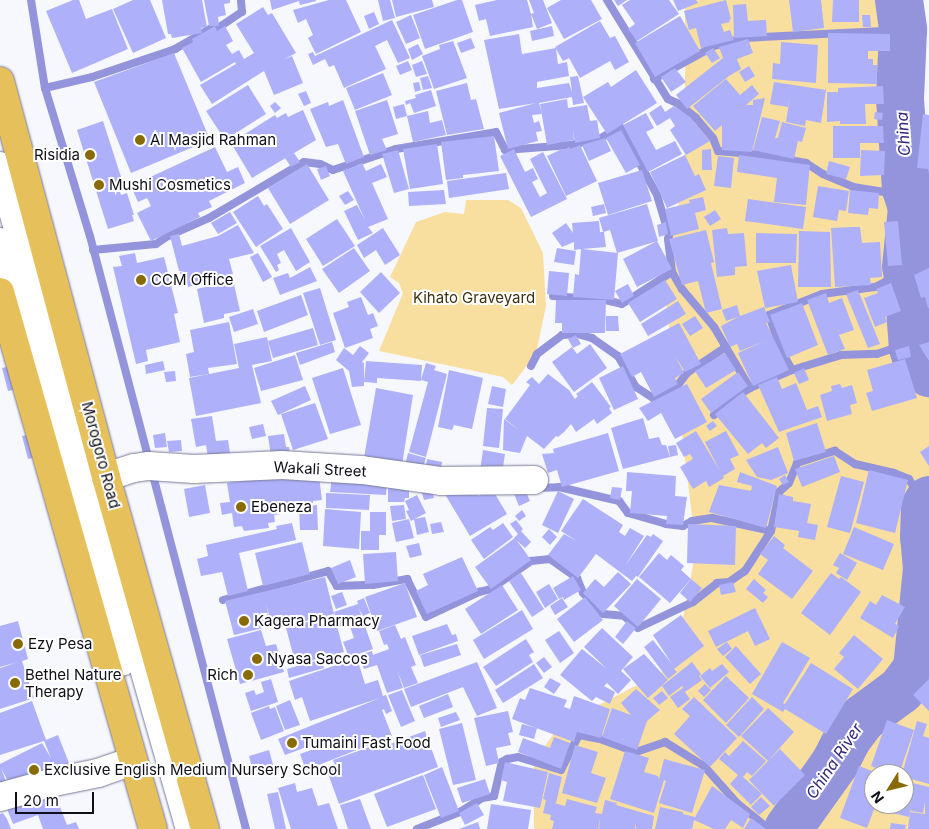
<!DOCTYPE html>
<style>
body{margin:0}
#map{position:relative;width:929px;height:829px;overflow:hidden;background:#f7f8fe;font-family:Inter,sans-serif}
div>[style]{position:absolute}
.green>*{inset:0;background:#f8dfa0}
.stream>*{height:8px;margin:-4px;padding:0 4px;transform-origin:4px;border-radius:4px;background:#9394dc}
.river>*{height:48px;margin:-24px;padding:0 24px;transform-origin:24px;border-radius:24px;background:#9394dc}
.building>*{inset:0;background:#aeb0fa}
.roads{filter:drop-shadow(0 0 1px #787996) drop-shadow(0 0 1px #787996)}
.minor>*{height:28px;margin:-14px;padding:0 14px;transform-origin:14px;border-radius:14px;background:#fff}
.highway>*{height:28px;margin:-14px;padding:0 14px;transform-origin:14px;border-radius:14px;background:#e6c05a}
.dots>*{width:14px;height:14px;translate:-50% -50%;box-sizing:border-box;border:2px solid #fff;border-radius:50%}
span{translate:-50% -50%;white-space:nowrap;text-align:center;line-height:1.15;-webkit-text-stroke:4px #fff;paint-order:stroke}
.poi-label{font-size:15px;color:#0f0f1a}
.left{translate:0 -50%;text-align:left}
.right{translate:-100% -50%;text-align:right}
.park-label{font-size:15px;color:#3f320f}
.street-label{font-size:15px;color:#0f0f1a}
.water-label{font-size:16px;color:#32267a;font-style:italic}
.north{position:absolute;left:864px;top:764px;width:50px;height:50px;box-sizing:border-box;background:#fff;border:1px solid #9f9fa3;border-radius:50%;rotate:234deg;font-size:14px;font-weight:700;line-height:20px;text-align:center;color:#0f0f1a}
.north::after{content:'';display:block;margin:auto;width:18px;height:22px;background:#886a07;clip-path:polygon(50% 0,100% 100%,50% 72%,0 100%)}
.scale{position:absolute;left:15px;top:792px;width:79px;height:22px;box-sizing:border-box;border:2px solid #0f0f1a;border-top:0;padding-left:6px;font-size:15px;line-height:18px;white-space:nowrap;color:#0f0f1a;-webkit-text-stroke:4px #fff;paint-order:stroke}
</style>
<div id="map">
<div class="green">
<i style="clip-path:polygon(evenodd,685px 0,906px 0,897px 66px,929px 200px,929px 829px,534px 829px,534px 761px,560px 725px,674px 666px,696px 549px,662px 269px,685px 178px,685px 0,874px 774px,904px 774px,904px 804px,874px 804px,874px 774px)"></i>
<i style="clip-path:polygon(466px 200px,508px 200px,521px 208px,543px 253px,546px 306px,536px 354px,512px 385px,503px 377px,379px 351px,403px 293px,399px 283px,390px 277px,416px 222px,445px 212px,464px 214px)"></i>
</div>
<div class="stream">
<i style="left:31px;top:0;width:89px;rotate:81deg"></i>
<i style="left:45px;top:88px;width:155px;rotate:73.1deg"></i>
<i style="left:90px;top:236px;width:613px;rotate:75.26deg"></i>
<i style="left:607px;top:0;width:116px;rotate:58.4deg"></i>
<i style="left:668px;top:99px;width:10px;rotate:24deg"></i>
<i style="left:677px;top:103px;width:24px;rotate:38deg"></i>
<i style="left:696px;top:118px;width:26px;rotate:50deg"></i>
<i style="left:713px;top:138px;width:14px;rotate:69deg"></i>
<i style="left:718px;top:151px;width:44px;rotate:5.2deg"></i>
<i style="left:762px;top:155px;width:45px;rotate:10.3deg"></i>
<i style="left:806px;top:163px;width:20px;rotate:33deg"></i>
<i style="left:823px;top:174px;width:33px;rotate:23deg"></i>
<i style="left:853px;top:187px;width:38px;rotate:9deg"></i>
<i style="left:891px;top:193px;width:16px;rotate:-15deg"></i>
<i style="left:654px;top:79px;width:68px;rotate:-28.8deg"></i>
<i style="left:714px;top:46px;width:31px;rotate:-15deg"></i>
<i style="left:744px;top:38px;width:159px;rotate:-2.9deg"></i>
<i style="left:45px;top:88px;width:48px;rotate:-13.2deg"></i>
<i style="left:92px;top:77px;width:88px;rotate:-18.6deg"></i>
<i style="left:175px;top:49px;width:46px;rotate:-29.9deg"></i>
<i style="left:215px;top:26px;width:4px;rotate:34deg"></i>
<i style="left:218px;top:28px;width:29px;rotate:-34deg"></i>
<i style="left:242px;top:12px;width:12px;rotate:-95deg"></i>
<i style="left:93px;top:250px;width:63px;rotate:-5.4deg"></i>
<i style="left:156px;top:244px;width:14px;rotate:-34deg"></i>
<i style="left:168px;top:236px;width:45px;rotate:-23.7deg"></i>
<i style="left:209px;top:218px;width:110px;rotate:-30.5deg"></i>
<i style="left:304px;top:162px;width:16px;rotate:7deg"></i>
<i style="left:320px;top:164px;width:14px;rotate:25deg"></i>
<i style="left:333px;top:170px;width:66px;rotate:-18.4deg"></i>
<i style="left:396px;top:149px;width:101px;rotate:-9.6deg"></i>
<i style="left:496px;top:132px;width:20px;rotate:63deg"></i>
<i style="left:505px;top:150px;width:66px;rotate:-4.3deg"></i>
<i style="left:571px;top:145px;width:31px;rotate:-13deg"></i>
<i style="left:601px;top:138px;width:22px;rotate:-30deg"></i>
<i style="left:620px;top:127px;width:77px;rotate:61.4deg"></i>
<i style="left:657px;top:195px;width:42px;rotate:73.3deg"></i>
<i style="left:669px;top:235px;width:4px;rotate:104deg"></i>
<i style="left:668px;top:239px;width:33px;rotate:83deg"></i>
<i style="left:553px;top:296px;width:52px;rotate:4.4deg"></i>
<i style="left:605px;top:300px;width:17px;rotate:13deg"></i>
<i style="left:622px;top:304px;width:59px;rotate:-32.6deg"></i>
<i style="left:672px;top:272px;width:20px;rotate:60deg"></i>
<i style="left:682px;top:289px;width:50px;rotate:49.9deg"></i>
<i style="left:714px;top:327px;width:71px;rotate:59.5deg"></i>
<i style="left:750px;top:388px;width:46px;rotate:-23.2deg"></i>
<i style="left:792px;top:370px;width:51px;rotate:-17deg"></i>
<i style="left:841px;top:355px;width:36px;rotate:-2deg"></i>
<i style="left:877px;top:354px;width:37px;rotate:-19deg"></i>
<i style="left:531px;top:366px;width:13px;rotate:-63deg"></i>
<i style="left:537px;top:354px;width:31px;rotate:-37deg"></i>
<i style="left:562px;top:335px;width:15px;rotate:-4deg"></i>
<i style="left:577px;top:334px;width:16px;rotate:15deg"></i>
<i style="left:592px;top:338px;width:32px;rotate:35deg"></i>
<i style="left:618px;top:356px;width:36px;rotate:60deg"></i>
<i style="left:636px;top:387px;width:20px;rotate:33deg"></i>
<i style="left:653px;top:398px;width:28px;rotate:-27deg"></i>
<i style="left:678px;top:385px;width:15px;rotate:-53deg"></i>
<i style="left:687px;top:373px;width:47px;rotate:-33.7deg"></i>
<i style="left:792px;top:370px;width:23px;rotate:-119deg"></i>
<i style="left:781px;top:350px;width:37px;rotate:-109deg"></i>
<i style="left:769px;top:315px;width:57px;rotate:-21.6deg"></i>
<i style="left:822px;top:294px;width:53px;rotate:-7.5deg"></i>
<i style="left:875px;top:287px;width:36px;rotate:-27deg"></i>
<i style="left:714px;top:415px;width:21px;rotate:-43deg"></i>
<i style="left:729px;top:401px;width:25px;rotate:-32deg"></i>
<i style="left:535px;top:488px;width:24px;rotate:-2deg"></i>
<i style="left:559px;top:487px;width:62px;rotate:13.1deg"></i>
<i style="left:619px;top:501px;width:15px;rotate:53deg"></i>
<i style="left:628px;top:513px;width:40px;rotate:16deg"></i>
<i style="left:666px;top:524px;width:17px;rotate:7deg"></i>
<i style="left:683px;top:526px;width:10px;rotate:-29deg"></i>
<i style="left:692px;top:521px;width:20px;rotate:-9deg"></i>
<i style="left:712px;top:518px;width:60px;rotate:12.4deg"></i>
<i style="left:771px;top:531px;width:40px;rotate:-78deg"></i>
<i style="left:779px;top:492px;width:13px;rotate:-42deg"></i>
<i style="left:789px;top:483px;width:22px;rotate:-68deg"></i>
<i style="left:797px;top:463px;width:40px;rotate:-18deg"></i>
<i style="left:835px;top:451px;width:24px;rotate:33deg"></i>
<i style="left:855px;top:464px;width:40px;rotate:13deg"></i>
<i style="left:894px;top:473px;width:16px;rotate:22deg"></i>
<i style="left:909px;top:479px;width:32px;rotate:60deg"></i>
<i style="left:223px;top:600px;width:109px;rotate:-15.4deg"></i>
<i style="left:328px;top:571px;width:17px;rotate:59deg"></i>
<i style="left:337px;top:586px;width:36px;rotate:-2deg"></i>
<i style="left:373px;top:585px;width:35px;rotate:-10deg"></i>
<i style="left:407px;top:579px;width:42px;rotate:63.4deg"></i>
<i style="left:426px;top:617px;width:59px;rotate:-25.3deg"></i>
<i style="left:479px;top:592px;width:12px;rotate:-14deg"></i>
<i style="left:491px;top:589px;width:49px;rotate:-35deg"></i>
<i style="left:531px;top:561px;width:19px;rotate:-6deg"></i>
<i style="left:550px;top:559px;width:33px;rotate:35deg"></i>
<i style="left:577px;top:578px;width:16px;rotate:68deg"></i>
<i style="left:583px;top:593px;width:29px;rotate:46deg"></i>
<i style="left:603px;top:614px;width:21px;rotate:5deg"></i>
<i style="left:624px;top:616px;width:18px;rotate:41deg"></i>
<i style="left:638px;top:628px;width:61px;rotate:-25.3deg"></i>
<i style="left:693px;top:602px;width:31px;rotate:-38deg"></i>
<i style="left:717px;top:583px;width:12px;rotate:-5deg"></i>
<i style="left:729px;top:582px;width:19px;rotate:-35deg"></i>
<i style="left:745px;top:571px;width:48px;rotate:-57deg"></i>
<i style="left:417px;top:829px;width:46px;rotate:-21.6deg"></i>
<i style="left:460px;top:812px;width:26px;rotate:-32deg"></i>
<i style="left:482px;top:798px;width:12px;rotate:-9deg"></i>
<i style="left:494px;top:796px;width:35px;rotate:-77deg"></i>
<i style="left:502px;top:762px;width:6px;rotate:-31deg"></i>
<i style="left:507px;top:759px;width:11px;rotate:-10deg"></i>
<i style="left:518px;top:757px;width:45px;rotate:16.8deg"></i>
<i style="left:561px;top:770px;width:39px;rotate:-63deg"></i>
<i style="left:579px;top:735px;width:21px;rotate:11deg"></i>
<i style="left:600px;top:739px;width:38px;rotate:20deg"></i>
<i style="left:636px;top:752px;width:31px;rotate:-19deg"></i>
<i style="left:665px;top:742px;width:46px;rotate:31.6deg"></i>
<i style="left:704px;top:766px;width:50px;rotate:48.3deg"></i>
<i style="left:737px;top:803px;width:41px;rotate:39.1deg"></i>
</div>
<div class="river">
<i style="left:899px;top:0;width:30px;rotate:82deg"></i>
<i style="left:903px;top:30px;width:69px;rotate:92.5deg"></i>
<i style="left:900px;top:99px;width:90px;rotate:86.2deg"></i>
<i style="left:906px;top:189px;width:20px;rotate:72deg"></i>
<i style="left:912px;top:208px;width:59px;rotate:95.8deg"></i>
<i style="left:907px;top:269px;width:79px;rotate:85.7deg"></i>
<i style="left:913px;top:348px;width:13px;rotate:72deg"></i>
<i style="left:917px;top:360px;width:18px;rotate:47deg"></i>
<i style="left:788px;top:829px;width:81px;rotate:-54.5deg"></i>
<i style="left:835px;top:763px;width:27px;rotate:-63deg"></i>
<i style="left:847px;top:739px;width:26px;rotate:-53deg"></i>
<i style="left:863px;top:718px;width:47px;rotate:-36.4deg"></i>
<i style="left:901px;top:690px;width:26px;rotate:-53deg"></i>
<i style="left:917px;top:669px;width:100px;rotate:-84.3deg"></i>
<i style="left:927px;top:569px;width:32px;rotate:-95deg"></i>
<i style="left:924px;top:537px;width:30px;rotate:-88deg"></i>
<i style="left:925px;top:507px;width:8px;rotate:-60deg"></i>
</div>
<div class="building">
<i style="clip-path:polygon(73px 0,79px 0,86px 19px,112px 9px,128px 49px,72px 73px,46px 11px)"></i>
<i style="clip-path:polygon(133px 0,150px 0,166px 38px,133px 53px,113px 9px)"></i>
<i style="clip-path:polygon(162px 0,202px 0,207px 27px,201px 28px,202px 33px,172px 38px,171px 34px,168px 34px)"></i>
<i style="clip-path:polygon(204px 0,230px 0,230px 3px,224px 4px,226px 15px,218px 17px,219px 26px,209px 26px)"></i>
<i style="clip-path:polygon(270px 0,316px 0,316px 1px,300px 5px,299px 1px,272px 10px)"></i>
<i style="clip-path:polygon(329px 0,346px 0,361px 32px,316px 54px,308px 38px,313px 35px,306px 19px,298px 23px,293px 10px)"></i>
<i style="clip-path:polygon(378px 0,390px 0,395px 18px,383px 21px)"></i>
<i style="clip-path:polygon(392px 0,432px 0,434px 7px,396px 17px)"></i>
<i style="clip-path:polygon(457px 0,462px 0,473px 32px,425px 49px,413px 15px)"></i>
<i style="clip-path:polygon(497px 0,527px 0,531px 14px,534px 13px,529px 0,543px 0,552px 23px,537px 29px,531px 14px,533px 27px,490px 36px,486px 19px,479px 21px,475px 5px)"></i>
<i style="clip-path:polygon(561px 0,591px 0,602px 19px,564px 39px,547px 8px)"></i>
<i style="clip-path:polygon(614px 0,627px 0,618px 6px)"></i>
<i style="clip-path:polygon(630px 0,669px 0,679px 14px,637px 41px,628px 29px,635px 24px,622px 5px)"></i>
<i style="clip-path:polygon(673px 0,696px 0,698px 3px,678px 11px)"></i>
<i style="clip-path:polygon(726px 0,731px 19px,729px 20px,730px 22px,721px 24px,724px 32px,730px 30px,734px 40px,701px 48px,696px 28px,689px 30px,684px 11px)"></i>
<i style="clip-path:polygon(789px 0,821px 0,824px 28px,793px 32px)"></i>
<i style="clip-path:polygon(833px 0,859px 0,859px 22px,832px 22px)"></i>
<i style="clip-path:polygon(746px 4px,748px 21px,766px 20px,767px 36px,734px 38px,733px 5px)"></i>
<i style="clip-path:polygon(263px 7px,268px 15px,272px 13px,296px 53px,283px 60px,292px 56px,303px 83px,274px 95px,264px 71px,212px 104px,200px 85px,236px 64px,235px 62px,201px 82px,182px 48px,193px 42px,192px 39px,215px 26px,217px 31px,225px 26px,233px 41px,226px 45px,232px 54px,239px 50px,244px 59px,254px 53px,236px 24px)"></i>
<i style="clip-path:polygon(374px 12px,379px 24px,369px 29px,364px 16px)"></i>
<i style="clip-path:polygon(411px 15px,420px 38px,406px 44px,396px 22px)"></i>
<i style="clip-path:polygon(862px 15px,870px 15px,871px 27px,863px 27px)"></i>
<i style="clip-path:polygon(680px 16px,700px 51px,655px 77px,635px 43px)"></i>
<i style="clip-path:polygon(392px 20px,410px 58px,398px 63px,387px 40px,375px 46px,386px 69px,344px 88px,334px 65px,329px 67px,325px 59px,313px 65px,308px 54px,313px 52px,315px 56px)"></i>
<i style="clip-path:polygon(600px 21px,610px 38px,615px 36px,629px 62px,615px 70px,610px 61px,580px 78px,569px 58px,563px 61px,556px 49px,558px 64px,567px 62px,569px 76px,537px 82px,537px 88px,569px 83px,572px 92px,570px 77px,578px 76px,584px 103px,573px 105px,572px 97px,539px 103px,542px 114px,532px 115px,534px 123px,539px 121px,542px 131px,536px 132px,538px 141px,508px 149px,499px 113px,536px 103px,499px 109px,484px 40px,519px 34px,522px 54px,556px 48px,555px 47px)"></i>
<i style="clip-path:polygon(552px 26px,554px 36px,532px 41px,530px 31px)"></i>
<i style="clip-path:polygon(828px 33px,890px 34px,890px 51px,868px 51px,868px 59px,873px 59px,873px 65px,877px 65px,877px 84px,828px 83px)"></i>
<i style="clip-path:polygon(471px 38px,475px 48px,461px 53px,457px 43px)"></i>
<i style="clip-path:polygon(748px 39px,753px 53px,737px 59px,741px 69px,729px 76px,687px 109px,676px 95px,723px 58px,719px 47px)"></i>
<i style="clip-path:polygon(453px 41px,467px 78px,434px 89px,422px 56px,440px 49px,439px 45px)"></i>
<i style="clip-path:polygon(781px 42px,818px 45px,816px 83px,772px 79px,773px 63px,780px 64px)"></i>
<i style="clip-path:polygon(418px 44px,423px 54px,412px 60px,408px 49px)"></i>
<i style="clip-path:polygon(713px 48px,720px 58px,712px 63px,705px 53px)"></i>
<i style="clip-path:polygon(174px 53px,210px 140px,131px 173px,94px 82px)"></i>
<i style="clip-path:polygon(408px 61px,412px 70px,400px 75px,396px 66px)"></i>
<i style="clip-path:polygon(422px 61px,427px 74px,416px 77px,412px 65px)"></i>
<i style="clip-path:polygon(749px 66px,755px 76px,745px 82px,739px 72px)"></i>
<i style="clip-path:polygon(675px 68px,686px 82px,671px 92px,661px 77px)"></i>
<i style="clip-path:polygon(636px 70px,657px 103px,607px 134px,583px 97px,608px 82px,611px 87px)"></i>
<i style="clip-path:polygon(383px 73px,392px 95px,355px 110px,346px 88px)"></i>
<i style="clip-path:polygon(428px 76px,432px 88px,423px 90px,420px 78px)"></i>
<i style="clip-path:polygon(726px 79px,740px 95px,752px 85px,759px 94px,746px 105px,753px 105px,753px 100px,765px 98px,752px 152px,722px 150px,722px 125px,715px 131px,693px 106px)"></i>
<i style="clip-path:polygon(419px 82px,421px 90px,415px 92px,413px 83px)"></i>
<i style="clip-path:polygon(774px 82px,826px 90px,821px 123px,806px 120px,805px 126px,786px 122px,790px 96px,788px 107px,770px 104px)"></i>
<i style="clip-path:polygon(467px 83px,471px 100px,476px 99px,484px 129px,447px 135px,436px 91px)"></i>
<i style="clip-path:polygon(248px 85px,266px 114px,225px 140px,206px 111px)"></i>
<i style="clip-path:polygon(883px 86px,884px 104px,865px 104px,866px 124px,840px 124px,840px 121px,827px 122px,827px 92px,838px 92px,838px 88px)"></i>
<i style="clip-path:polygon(431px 90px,436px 106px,414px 113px,410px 103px,406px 105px,405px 101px,416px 98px,415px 95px)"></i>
<i style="clip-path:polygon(306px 91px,311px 103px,304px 106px,298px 94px)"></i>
<i style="clip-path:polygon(567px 99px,568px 108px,587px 105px,590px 121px,597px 120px,600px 138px,575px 143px,573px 130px,574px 140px,547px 145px,540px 104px)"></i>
<i style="clip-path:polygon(343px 100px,364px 157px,346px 164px,338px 144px,326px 147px,310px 109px,328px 102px,329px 106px)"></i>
<i style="clip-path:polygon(387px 100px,398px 134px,382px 139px,387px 150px,370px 155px,355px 111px)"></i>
<i style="clip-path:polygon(275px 102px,281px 108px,275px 113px,270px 106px)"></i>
<i style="clip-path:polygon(404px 104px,407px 116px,396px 119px,393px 107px)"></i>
<i style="clip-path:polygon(661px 105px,665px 112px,674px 106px,690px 117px,710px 141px,686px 155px,670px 130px,675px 126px,670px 118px,657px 126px,649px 113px)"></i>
<i style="clip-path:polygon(303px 110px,316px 140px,252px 178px,231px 143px,275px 115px,277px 118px,286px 113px,288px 117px)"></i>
<i style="clip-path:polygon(428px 111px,430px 123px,442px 120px,446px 135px,413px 142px,407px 116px)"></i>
<i style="clip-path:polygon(875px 112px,883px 113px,882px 120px,874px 119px)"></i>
<i style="clip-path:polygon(646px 113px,654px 128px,646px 132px,656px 150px,675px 141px,682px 154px,648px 172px,623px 125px)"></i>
<i style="clip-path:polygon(923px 114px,929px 115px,929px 169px,917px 168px)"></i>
<i style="clip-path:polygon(762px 117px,780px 121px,775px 138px,778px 138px,782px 122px,806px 128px,802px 142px,798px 141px,794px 159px,753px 150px)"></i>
<i style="clip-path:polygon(103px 121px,122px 180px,117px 181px,121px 195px,127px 193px,134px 215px,132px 215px,134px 221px,108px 229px,77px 130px)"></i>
<i style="clip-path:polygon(833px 126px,883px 126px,884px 143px,860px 143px,860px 158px,833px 158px)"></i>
<i style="clip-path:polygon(621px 130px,640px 165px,626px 173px,606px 138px)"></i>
<i style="clip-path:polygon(494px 136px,499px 171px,463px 175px,463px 178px,446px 180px,441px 142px)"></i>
<i style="clip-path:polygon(605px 138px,611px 151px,589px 161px,582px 145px)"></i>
<i style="clip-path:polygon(437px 144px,443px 184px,410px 189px,403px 149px)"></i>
<i style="clip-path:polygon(580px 145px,597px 181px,566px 196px,547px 156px,562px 149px,562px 150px,570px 147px,570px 149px)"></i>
<i style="clip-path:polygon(215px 147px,227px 172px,238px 167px,245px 183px,209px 201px,212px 207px,198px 213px,200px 217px,151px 241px,137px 213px,151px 206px,147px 198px,138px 202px,131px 186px)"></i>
<i style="clip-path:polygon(514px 149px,525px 172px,533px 168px,538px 179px,532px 182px,540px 197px,547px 193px,530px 159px,543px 152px,567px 199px,531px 217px,500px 156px)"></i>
<i style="clip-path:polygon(711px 149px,712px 170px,702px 170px,702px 150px)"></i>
<i style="clip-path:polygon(398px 150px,409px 189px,394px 193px,382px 154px)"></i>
<i style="clip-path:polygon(861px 150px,885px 151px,884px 175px,860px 176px)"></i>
<i style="clip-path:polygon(294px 153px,300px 162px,291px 167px,285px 158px)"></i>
<i style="clip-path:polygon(685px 155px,695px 176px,699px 174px,706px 190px,667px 208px,650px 172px)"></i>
<i style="clip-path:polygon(739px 155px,810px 165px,806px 205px,774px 202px,777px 178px,737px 172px)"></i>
<i style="clip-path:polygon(718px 156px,734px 158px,731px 188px,714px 186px)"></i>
<i style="clip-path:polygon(829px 161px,850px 167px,846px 179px,826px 174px)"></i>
<i style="clip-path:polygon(362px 163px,366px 171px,381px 164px,387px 177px,372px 183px,388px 219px,368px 227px,373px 233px,358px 240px,344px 211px,357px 205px,365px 220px,343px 171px)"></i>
<i style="clip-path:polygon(307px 164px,329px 200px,290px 224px,268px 188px)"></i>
<i style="clip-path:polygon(326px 166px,330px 176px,321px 180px,317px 169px)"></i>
<i style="clip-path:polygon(642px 170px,652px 201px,608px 215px,598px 183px)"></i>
<i style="clip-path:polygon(506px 173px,509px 189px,449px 198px,447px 181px)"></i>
<i style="clip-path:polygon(818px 186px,849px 191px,846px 211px,839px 210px,837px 221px,813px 217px)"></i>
<i style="clip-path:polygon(444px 190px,446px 204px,409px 206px,408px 192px)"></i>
<i style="clip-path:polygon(850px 190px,879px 193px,878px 209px,869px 208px,868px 215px,848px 213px)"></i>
<i style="clip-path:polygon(348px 191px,354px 200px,345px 205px,339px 196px)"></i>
<i style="clip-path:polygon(258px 196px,264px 206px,267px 204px,283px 229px,256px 247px,233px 212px)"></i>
<i style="clip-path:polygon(703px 197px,706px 210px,695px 213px,699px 229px,671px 236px,665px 209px,690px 203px,689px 200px)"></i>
<i style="clip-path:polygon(748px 199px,806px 207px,803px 229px,745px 221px)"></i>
<i style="clip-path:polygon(604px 204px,606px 213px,593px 216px,591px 207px)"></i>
<i style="clip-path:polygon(647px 204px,658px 241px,617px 253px,610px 230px,603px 232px,599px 218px)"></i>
<i style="clip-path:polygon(715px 210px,721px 219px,710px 226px,704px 217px)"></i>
<i style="clip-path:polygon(230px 212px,237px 223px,218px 234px,211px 223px)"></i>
<i style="clip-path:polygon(337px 219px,355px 246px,323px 266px,306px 239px)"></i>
<i style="clip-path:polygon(599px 221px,600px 232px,604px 232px,606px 247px,582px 249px,618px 253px,614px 300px,573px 297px,575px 274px,579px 275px,581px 249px,574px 250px,574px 242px,562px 247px,552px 233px,566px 223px,573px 233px,572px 223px)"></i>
<i style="clip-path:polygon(898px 221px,902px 265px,888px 266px,884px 222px)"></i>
<i style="clip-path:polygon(666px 222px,668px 234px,659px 237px,657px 225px)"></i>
<i style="clip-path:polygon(238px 225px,254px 253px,229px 259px,233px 274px,188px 287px,187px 283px,183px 284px,180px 272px,184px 271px,179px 271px,170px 236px,179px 234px,182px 246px,218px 236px)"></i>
<i style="clip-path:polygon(852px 227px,860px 227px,862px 243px,880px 242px,882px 277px,870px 278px,871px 285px,835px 287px,831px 228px)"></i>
<i style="clip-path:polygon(291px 228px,310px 262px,296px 271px,284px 250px,277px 254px,281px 263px,277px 265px,279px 270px,276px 272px,260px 246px)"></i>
<i style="clip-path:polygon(383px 228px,400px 255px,385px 265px,376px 250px,364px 258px,357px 245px)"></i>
<i style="clip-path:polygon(727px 228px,728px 234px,744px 233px,747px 266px,735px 267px,735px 275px,717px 277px,712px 230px)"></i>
<i style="clip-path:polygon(706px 230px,714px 262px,711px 263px,722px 309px,706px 313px,698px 281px,682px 285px,669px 239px)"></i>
<i style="clip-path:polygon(799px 231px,830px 232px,831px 287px,798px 287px)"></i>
<i style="clip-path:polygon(756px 233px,797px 234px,796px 263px,756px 263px)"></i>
<i style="clip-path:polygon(657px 241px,672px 269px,637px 287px,623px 259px)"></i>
<i style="clip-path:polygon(354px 248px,370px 271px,339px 293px,322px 269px)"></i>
<i style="clip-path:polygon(557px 248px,576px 251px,574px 265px,554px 262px)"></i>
<i style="clip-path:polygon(135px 253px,137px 263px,164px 257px,178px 313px,174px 314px,180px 342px,146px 350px,148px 361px,136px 364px,113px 267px,122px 266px,119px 256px)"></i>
<i style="clip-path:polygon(258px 253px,272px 277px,263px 282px,250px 257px)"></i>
<i style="clip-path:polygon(791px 265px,798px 302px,765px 308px,757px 271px)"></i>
<i style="clip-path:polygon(310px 267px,317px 281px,280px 295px,273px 278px,288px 273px,290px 278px)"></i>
<i style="clip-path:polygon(929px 268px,929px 308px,928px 308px,925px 297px,921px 298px,914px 275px)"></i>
<i style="clip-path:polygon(549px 271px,569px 273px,567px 296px,547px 294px)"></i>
<i style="clip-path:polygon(381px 272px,400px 293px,379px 313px,360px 292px)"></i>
<i style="clip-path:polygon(233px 280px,240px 311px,224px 314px,224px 318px,204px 323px,197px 289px)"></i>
<i style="clip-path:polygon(665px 280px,677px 299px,640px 322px,628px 303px)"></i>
<i style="clip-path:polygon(891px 283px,901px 311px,885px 317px,887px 322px,875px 327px,864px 298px,878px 293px,876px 289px)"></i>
<i style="clip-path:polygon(628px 284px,634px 296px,622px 303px,615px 291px)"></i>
<i style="clip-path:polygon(320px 288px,336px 340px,320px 345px,303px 293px)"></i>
<i style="clip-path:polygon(858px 290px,880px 344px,868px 348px,846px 294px)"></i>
<i style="clip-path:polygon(826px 293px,829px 303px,842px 298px,854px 330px,839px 335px,845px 349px,828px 355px,807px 300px)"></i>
<i style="clip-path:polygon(301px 295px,308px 315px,264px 332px,257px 311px)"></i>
<i style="clip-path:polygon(361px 297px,368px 315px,373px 313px,378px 326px,370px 329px,373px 338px,345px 348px,333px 313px,349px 307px,347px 302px)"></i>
<i style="clip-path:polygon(556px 300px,606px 300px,605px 333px,562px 333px,562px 323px,555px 323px)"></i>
<i style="clip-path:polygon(678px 301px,686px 314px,648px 336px,641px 324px)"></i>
<i style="clip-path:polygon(802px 303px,818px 345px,787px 358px,770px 315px)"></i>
<i style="clip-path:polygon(737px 305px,740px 316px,764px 307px,770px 322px,766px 323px,789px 370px,753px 386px,738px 353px,767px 340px,740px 351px,737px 344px,730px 347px,721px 326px,738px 317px,726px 321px,722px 310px)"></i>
<i style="clip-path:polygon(253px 309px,258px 324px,234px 332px,229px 317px)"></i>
<i style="clip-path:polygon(606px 316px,618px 316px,619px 331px,606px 331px)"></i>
<i style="clip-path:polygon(695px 316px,703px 328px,690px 336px,682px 324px)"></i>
<i style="clip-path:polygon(229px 322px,237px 364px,208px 368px,209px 374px,190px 377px,186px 354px,194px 352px,190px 330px)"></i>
<i style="clip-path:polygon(679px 323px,701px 364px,685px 372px,675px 356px,684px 373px,675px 378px,678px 384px,654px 397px,641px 372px,632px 377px,620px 354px)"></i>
<i style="clip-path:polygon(313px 328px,318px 345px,273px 358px,268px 341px)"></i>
<i style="clip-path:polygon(576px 335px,581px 344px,573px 348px,568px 339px)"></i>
<i style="clip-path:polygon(267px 337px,272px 361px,252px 365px,261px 403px,196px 416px,189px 378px,239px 368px,234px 344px)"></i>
<i style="clip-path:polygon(332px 342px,335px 352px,300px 365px,296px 353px)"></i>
<i style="clip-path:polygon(929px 342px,929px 361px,919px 345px)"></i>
<i style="clip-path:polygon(590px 344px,607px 368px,574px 392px,552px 362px,572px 347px,577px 354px)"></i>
<i style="clip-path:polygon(360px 346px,369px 353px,362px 362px,364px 363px,364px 386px,352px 387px,349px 371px,336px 360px,344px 348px,353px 355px)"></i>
<i style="clip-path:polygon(909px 346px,911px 357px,898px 360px,895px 350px)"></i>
<i style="clip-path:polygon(725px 353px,736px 370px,706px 388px,695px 371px)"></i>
<i style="clip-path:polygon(295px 355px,303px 380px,261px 391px,254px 368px)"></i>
<i style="clip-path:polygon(905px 359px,917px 398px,872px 411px,866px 393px,873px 391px,867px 370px)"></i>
<i style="clip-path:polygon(163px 361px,165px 370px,146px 374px,145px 365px)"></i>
<i style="clip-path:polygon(366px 361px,422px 365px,421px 381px,377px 378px,377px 383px,364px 382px)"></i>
<i style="clip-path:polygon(426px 363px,436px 366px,434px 370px,447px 374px,426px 457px,409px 452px,428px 382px,421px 380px)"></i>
<i style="clip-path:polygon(12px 366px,18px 389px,8px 391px,2px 368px)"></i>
<i style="clip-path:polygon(623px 366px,638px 399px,614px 410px,599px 378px)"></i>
<i style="clip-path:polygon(343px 368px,361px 425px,330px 434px,312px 378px)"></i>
<i style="clip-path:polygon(804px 368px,809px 380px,799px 384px,794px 373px)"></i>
<i style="clip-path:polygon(449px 370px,483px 378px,472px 429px,454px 425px,452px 430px,438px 427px)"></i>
<i style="clip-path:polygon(175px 371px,176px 381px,166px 382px,164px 372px)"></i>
<i style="clip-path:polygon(738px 372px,748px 386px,711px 413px,701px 399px)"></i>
<i style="clip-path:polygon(548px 374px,569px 390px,575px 399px,578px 396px,576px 394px,592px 382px,611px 407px,609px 408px,612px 413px,597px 424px,594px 419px,576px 432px,571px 424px,564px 432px,558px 437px,556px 436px,544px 449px,527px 436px,520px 453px,503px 450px,504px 419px,519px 430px,505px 419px,530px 385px,526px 382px,532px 377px,539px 384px)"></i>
<i style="clip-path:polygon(777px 377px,782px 389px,796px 383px,807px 410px,818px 406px,822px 417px,779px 432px,758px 385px)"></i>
<i style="clip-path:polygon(687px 384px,707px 422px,675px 439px,661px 413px,648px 421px,639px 408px)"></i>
<i style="clip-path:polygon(840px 384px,842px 388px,852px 385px,857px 403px,850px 405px,852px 414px,827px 421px,820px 395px,832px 391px,831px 386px)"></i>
<i style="clip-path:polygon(305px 386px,311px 400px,278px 415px,271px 401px)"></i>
<i style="clip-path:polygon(492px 386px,506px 389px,503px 407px,488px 404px)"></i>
<i style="clip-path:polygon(376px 388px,413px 395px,402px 465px,364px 458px)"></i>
<i style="clip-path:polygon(743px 392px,779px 438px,766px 448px,762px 443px,748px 454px,715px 414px)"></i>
<i style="clip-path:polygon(315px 403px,328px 439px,293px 450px,281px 414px)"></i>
<i style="clip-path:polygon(487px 408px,503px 409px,499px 448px,483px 446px)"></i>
<i style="clip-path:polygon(212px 416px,216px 441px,228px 440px,230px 453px,208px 457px,206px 445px,196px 447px,191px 419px)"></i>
<i style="clip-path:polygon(643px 418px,649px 439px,659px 437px,662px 445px,666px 445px,670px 457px,623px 469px,611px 428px)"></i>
<i style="clip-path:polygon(713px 421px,717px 426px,710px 431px,706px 426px)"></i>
<i style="clip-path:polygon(817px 423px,826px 452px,794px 461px,786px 433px)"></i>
<i style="clip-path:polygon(263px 424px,266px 436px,252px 439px,249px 427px)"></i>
<i style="clip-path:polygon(696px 431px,720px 471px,705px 442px,726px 431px,739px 455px,730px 459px,735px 469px,723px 476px,724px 478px,709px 487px,706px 481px,693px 489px,680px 467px,693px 459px,690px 454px,684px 457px,676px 443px)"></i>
<i style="clip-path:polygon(165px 433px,167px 447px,155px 448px,153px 435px)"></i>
<i style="clip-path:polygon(608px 433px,619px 471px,562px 487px,557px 470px,548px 473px,542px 454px,554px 453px,553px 449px)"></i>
<i style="clip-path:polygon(32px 434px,37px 457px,28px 459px,22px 436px)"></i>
<i style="clip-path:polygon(284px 434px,286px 447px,289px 447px,290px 455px,272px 463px,268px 436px)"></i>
<i style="clip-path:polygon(181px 440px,182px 451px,169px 452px,167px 441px)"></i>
<i style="clip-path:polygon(676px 445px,678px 455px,670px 457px,668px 446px)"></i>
<i style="clip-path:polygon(929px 446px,929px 466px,920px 452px)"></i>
<i style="clip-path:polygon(778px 447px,788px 473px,771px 480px,757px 477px,746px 460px)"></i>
<i style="clip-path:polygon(483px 450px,505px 454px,502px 474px,480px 471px)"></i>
<i style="clip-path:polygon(408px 453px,426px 458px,422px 470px,404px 470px)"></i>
<i style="clip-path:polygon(834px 456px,840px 472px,802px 487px,795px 469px)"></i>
<i style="clip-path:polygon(427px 459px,442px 462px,440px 475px,425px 472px)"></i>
<i style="clip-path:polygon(869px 470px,908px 480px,895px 533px,856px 523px)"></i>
<i style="clip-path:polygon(627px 472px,676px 476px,675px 496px,687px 497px,683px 525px,666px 524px,667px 516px,630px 513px,632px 491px,626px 491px)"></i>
<i style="clip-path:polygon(740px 472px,777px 486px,766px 528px,709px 512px,719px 485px,751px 491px,752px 486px,737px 482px)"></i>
<i style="clip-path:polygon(294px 474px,319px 476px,322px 500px,313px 501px,313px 503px,280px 505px,281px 514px,274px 515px,275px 522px,268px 523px,269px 528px,244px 531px,242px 526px,234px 527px,232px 513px,222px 515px,220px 503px,230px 502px,227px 483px)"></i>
<i style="clip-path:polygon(785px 475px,789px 482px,783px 485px,779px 479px)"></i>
<i style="clip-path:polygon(841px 476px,864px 482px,850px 533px,827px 527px)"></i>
<i style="clip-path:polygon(332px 478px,387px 480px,386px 495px,330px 492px)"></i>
<i style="clip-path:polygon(470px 483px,478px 496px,492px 489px,507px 514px,470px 536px,446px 496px)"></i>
<i style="clip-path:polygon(205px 485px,210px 513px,189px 517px,184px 489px)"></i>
<i style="clip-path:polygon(388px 486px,409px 486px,409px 498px,405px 498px,404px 502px,388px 502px)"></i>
<i style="clip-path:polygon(612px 487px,622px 488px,620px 500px,610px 498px)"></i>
<i style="clip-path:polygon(432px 488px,434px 498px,424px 500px,421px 490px)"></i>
<i style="clip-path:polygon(525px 489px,530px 501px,519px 506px,514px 494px)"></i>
<i style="clip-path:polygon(558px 491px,574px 499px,558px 533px,542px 525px)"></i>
<i style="clip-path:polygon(326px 493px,370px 495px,369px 510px,326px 508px)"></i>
<i style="clip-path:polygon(779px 494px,793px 497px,793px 501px,811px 504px,807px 523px,818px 525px,815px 540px,798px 537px,799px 531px,774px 527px)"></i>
<i style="clip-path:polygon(417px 495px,426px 513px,411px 521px,406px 511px,409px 510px,405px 501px)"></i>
<i style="clip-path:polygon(583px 499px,623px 525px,619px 532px,625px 536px,630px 528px,644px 536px,625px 566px,647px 535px,651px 537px,653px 534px,663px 541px,638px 577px,636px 576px,632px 581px,596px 554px,578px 578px,548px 555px,564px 534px,577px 541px,561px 531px)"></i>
<i style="clip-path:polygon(317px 505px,318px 530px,300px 530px,299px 507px)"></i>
<i style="clip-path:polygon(404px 505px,406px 519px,392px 521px,390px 506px)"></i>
<i style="clip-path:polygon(325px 509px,361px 512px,359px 549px,323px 546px)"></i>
<i style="clip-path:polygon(522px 510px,526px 516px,519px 521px,515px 516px)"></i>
<i style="clip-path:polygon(370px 512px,386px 512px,386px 535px,379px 535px,379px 550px,361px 550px,361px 531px,370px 531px)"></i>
<i style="clip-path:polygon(425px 517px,429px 532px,417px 535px,414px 519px)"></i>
<i style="clip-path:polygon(409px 519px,414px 538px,396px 542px,392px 523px)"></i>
<i style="clip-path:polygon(516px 520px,523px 529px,521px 531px,531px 542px,525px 548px,514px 538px,518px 534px,510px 524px)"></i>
<i style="clip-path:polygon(441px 522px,444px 532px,432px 534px,430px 524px)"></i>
<i style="clip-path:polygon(292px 523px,296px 540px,239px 553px,248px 591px,228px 596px,222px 572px,201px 576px,197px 559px,208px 556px,206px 545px,277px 529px,276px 526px)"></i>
<i style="clip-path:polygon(503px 523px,513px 537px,484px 559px,471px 540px,490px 527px,493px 530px)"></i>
<i style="clip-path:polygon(688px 524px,736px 526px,735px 565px,687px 563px)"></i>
<i style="clip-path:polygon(854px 527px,894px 544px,883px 570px,843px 554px)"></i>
<i style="clip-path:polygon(549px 529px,557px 537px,550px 545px,542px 537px)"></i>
<i style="clip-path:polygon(774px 536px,785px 545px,783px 548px,813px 571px,792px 599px,758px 574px,768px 560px,760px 554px)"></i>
<i style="clip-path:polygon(515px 538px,531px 560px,491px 589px,475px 567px)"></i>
<i style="clip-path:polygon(302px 542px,310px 574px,263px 586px,255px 553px)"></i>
<i style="clip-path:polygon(419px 543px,422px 555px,410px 558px,406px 546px)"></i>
<i style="clip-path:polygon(396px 552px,398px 581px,365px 584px,363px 554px)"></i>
<i style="clip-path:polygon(659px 553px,667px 560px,671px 555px,684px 566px,681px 570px,691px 579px,670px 603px,639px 577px)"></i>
<i style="clip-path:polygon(840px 553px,857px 563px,847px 580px,836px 573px,839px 568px,833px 565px)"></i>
<i style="clip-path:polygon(462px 557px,478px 591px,427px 614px,416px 591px,428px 585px,423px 574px)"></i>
<i style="clip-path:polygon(350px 560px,356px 577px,338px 584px,331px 568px)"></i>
<i style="clip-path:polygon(618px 572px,631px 584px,603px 613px,583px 593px,595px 579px,604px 587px)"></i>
<i style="clip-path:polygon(521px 573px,544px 609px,532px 617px,509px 581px)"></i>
<i style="clip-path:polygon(831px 573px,839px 579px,841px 577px,861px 592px,830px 635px,801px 613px)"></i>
<i style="clip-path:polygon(573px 576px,581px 590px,564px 600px,563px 597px,559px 599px,553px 588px)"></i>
<i style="clip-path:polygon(325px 577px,334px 614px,273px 629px,266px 604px,271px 626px,234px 635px,225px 601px)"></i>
<i style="clip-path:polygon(637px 579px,661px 599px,638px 627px,614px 606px)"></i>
<i style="clip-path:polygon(691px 579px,702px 588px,690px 602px,680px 593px)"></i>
<i style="clip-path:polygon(754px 579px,766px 590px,763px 593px,768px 597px,763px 603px,746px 589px)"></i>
<i style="clip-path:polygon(733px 582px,736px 592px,721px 595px,719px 585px)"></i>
<i style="clip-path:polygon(405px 583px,417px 617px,377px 631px,365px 597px)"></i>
<i style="clip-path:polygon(549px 584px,558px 599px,545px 608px,536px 592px)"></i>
<i style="clip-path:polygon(502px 585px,518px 610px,481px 634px,465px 609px)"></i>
<i style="clip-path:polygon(342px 592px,347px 605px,336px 609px,331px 596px)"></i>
<i style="clip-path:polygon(882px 595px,905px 607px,895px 624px,899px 626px,893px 638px,860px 618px,870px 601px,876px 605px)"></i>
<i style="clip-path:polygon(585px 597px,603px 620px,574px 642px,557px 619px)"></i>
<i style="clip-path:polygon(364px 598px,370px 613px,363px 616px,359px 609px,373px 649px,349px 657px,343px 642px,354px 638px,349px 624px,339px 627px,334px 612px,358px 604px,357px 601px)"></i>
<i style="clip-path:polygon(562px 598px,568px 607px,555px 615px,550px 606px)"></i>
<i style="clip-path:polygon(755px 608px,770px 639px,755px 646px,748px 631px,716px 647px,708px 631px)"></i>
<i style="clip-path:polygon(522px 610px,533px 629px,484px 659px,473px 640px)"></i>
<i style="clip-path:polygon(334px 615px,344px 652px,296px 665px,286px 628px)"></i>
<i style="clip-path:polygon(681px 615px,704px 646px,674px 669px,677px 672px,668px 679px,644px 647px,653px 640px,672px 664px,653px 635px)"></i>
<i style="clip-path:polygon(18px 621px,28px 659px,22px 661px,34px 698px,0 709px,0 668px,18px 662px,0 667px,0 626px)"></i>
<i style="clip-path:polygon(627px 621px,636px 628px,623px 644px,615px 637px)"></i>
<i style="clip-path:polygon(447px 624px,452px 635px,456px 634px,458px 641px,419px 655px,412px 636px)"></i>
<i style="clip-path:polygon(395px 625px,401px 639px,405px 637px,416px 665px,411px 667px,418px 683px,404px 688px,397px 670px,403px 688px,387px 693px,377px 665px,364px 669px,359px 655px,372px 651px,373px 655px,389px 649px,387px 644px,384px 645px,379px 631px)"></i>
<i style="clip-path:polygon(602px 628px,633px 657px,621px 671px,631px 680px,618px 694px,607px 683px,604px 686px,615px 692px,610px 704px,596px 697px,592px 701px,560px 675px,582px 649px,607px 669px,584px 647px)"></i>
<i style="clip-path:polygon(261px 630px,266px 646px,276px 644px,284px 672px,240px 684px,227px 639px)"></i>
<i style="clip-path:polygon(559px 631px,574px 653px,560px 663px,545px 640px)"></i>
<i style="clip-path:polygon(854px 635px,883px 659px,858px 689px,834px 669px,844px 657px,839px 653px)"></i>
<i style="clip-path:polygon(526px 639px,534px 652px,529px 655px,533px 662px,496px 686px,483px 667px)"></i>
<i style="clip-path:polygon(727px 642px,732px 649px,723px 656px,717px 649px)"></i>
<i style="clip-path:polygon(782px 642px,810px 658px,783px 703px,785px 704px,811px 663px,853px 689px,826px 734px,785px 709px,783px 712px,752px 694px)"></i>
<i style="clip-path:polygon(457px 644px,461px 655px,424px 667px,420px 655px)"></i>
<i style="clip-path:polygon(736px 646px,761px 674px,750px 684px,725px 657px)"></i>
<i style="clip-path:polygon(644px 654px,668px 680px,648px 698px,623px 669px)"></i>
<i style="clip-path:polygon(544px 657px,552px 667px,544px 673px,536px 663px)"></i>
<i style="clip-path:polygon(357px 658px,365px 684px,378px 680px,383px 696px,386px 695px,392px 711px,386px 714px,384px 709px,382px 710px,392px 736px,306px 770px,300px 754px,314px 749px,312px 745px,285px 755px,278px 739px,380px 698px,310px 721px,302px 697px,295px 700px,289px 681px)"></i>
<i style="clip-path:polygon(322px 659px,324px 668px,289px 678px,287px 669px)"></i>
<i style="clip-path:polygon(477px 662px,497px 708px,477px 716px,463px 687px,411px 707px,404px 689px)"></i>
<i style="clip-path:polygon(692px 662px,701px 674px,699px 676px,702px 680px,685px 692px,690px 699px,678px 708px,670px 697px,683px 688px,682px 686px,669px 696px,662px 686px)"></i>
<i style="clip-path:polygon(534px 664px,543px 678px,503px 703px,495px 690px)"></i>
<i style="clip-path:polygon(722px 664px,729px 672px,710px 688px,700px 676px,710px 668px,712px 671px)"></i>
<i style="clip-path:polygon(726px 676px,749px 698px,726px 723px,703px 700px)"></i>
<i style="clip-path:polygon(550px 678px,561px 684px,554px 694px,544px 687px)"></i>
<i style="clip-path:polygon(271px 679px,278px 702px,251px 711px,245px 693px,254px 690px,256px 695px,264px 692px,261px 682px)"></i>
<i style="clip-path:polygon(929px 679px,929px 711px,913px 695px)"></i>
<i style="clip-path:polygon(705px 684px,711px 690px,704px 697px,698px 691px)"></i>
<i style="clip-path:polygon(530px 688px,567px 700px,564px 707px,570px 709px,574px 696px,610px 709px,601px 738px,577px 732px,574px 742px,512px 719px,520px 698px,525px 700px)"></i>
<i style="clip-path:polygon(636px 689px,660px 710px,647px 721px,637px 750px,602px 737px,612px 708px,631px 715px,621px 703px)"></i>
<i style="clip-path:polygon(402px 690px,415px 721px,401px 727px,388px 695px)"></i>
<i style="clip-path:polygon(662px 691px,668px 698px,659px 705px,653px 698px)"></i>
<i style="clip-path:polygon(448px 694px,453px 707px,424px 718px,419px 706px)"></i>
<i style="clip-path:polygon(694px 697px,737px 738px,710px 767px,674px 734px,690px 716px,682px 709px)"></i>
<i style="clip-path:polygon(752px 697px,764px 709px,739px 737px,726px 725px)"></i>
<i style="clip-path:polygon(290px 700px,300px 725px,285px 730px,276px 706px)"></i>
<i style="clip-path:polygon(32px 701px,46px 740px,58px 735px,69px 763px,55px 768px,54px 766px,11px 787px,1px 768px,7px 784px,0 786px,0 764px,42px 743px,51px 758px,44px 741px,0 755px,0 713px)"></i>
<i style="clip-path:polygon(269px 706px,270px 709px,275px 707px,284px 731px,261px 740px,251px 713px)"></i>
<i style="clip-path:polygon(768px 708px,794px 732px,768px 761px,741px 736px)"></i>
<i style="clip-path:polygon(508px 711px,513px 732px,508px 733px,511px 745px,496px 748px,499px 763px,486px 766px,474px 718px)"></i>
<i style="clip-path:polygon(456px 712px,460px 720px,441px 727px,438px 718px)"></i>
<i style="clip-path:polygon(887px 720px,914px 730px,899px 774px,892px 774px,871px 766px)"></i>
<i style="clip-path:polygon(917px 721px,927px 724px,923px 736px,929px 738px,929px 784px,904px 777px,902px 774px)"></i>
<i style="clip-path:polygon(462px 723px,476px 780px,453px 785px,439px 729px)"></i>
<i style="clip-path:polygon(522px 724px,537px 728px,534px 739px,519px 735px)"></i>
<i style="clip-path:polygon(425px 731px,438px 767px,339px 804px,326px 768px,335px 765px,333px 760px,375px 745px,377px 749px)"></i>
<i style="clip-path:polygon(554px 737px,570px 743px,561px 769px,518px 752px,523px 738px,550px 748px)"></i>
<i style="clip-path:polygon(743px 741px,766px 761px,752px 776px,747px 772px,743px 777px,762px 794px,751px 805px,730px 784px,738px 775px,719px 759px,725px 752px,729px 756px)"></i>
<i style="clip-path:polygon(575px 745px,598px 752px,591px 773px,606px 778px,597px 803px,562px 793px)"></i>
<i style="clip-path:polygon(780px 749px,805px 775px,774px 806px,749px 780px)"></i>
<i style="clip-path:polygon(269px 750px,274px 768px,254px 774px,249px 756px)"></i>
<i style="clip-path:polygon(625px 751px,649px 758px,644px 772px,658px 776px,659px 779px,664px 759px,705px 770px,692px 813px,659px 803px,666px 781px,664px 780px,654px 813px,610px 799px)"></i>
<i style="clip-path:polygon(505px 762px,548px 772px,540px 808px,503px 801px,507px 782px,501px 780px)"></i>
<i style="clip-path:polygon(859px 766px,879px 774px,874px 774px,876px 804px,867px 828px,840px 818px)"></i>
<i style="clip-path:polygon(442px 767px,459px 811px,441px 818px,424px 775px)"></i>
<i style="clip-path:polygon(549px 773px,562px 777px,556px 803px,554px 803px,565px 806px,567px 799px,597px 807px,595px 813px,602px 814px,605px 800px,617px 803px,616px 805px,654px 816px,652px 829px,636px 829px,636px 822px,635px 829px,599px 829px,600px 818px,598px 829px,552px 829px,554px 821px,550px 820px,551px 815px,543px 813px,546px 800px,543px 799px)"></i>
<i style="clip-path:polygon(423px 775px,436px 809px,387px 827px,374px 794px)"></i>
<i style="clip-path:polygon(485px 779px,490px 794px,462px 803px,457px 788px)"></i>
<i style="clip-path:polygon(904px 781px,929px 787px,929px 829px,908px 829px,910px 812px,925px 814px,925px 802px,923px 813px,911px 811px,911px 808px,909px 817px,880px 810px,881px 804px,904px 804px)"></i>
<i style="clip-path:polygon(295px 783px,297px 792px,312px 788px,318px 806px,329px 803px,338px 829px,291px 829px,278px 788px)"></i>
<i style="clip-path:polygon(712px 786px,750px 814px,743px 828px,731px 820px,725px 829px,714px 829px,694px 820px,692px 829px,655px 829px,660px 807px,683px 812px,683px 814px,695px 817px,694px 819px)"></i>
<i style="clip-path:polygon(278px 792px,286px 829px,275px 829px,267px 794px)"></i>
<i style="clip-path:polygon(31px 793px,34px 802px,55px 794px,67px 825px,76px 822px,79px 829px,43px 829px,38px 815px,13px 824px,5px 804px)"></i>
<i style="clip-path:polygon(761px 797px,770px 806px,759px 815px,751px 807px)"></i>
<i style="clip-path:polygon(360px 799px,371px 829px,348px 829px,340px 805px)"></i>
<i style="clip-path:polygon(477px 803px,484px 815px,465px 825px,459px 813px)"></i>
<i style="clip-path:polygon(491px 804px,531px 810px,528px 829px,487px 829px)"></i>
<i style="clip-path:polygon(3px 813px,7px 819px,11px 829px,0 829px,0 814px)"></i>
<i style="clip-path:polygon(751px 818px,766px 829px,744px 829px)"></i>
<i style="clip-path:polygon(478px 822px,480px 829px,459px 829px)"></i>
<i style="clip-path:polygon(891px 823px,906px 825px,905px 829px,890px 829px)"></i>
</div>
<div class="roads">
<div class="minor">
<i style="left:0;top:166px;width:690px;rotate:74.01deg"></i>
<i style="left:0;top:242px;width:437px;rotate:73.8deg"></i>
<i style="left:106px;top:477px;width:29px;rotate:-18deg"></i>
<i style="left:134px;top:468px;width:15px;rotate:-8deg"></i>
<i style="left:149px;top:466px;width:45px;rotate:3.8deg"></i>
<i style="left:194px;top:469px;width:88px;rotate:-2.6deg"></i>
<i style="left:282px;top:465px;width:80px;rotate:3.6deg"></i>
<i style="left:362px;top:470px;width:80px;rotate:7.9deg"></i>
<i style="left:441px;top:481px;width:93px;rotate:-0.6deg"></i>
<i style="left:0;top:797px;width:56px;rotate:-15.5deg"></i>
<i style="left:54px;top:782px;width:45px;rotate:-11.6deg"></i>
<i style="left:98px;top:773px;width:36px;rotate:-19deg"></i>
</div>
<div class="highway">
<i style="left:0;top:81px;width:410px;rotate:75deg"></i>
<i style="left:106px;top:477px;width:366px;rotate:74.3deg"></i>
<i style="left:0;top:292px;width:558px;rotate:74.1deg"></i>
</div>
</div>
<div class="dots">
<i style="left:140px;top:140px;background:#886a07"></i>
<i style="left:90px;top:155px;background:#886a07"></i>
<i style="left:99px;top:185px;background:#886a07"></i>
<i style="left:141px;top:280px;background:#886a07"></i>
<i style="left:241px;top:507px;background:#886a07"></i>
<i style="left:244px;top:621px;background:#886a07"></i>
<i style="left:18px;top:644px;background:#886a07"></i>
<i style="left:257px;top:659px;background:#886a07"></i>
<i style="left:248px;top:675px;background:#886a07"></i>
<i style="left:15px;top:683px;background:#886a07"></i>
<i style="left:292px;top:743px;background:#886a07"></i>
<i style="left:34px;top:770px;background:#886a07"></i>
</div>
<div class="poi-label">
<span class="left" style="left:150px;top:140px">Al Masjid Rahman</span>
<span class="right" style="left:80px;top:155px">Risidia</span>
<span class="left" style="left:109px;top:185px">Mushi Cosmetics</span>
<span class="left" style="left:151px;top:280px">CCM Office</span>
<span class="left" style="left:251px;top:507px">Ebeneza</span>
<span class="left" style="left:254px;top:621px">Kagera Pharmacy</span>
<span class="left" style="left:28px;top:644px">Ezy Pesa</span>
<span class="left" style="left:267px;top:659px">Nyasa Saccos</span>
<span class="left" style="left:25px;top:683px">Bethel Nature<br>Therapy</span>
<span class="right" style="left:238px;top:675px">Rich</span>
<span class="left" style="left:302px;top:743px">Tumaini Fast Food</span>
<span class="left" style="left:44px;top:770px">Exclusive English Medium Nursery School</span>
</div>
<div class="park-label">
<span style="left:474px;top:298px">Kihato Graveyard</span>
</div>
<div class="street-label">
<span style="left:101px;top:455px;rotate:75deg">Morogoro Road</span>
<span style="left:320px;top:469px;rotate:3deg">Wakali Street</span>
</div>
<div class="water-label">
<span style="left:903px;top:134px;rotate:-94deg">China</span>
<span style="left:834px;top:761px;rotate:-56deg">China River</span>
</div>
<div class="north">N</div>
<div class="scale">20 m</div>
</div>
